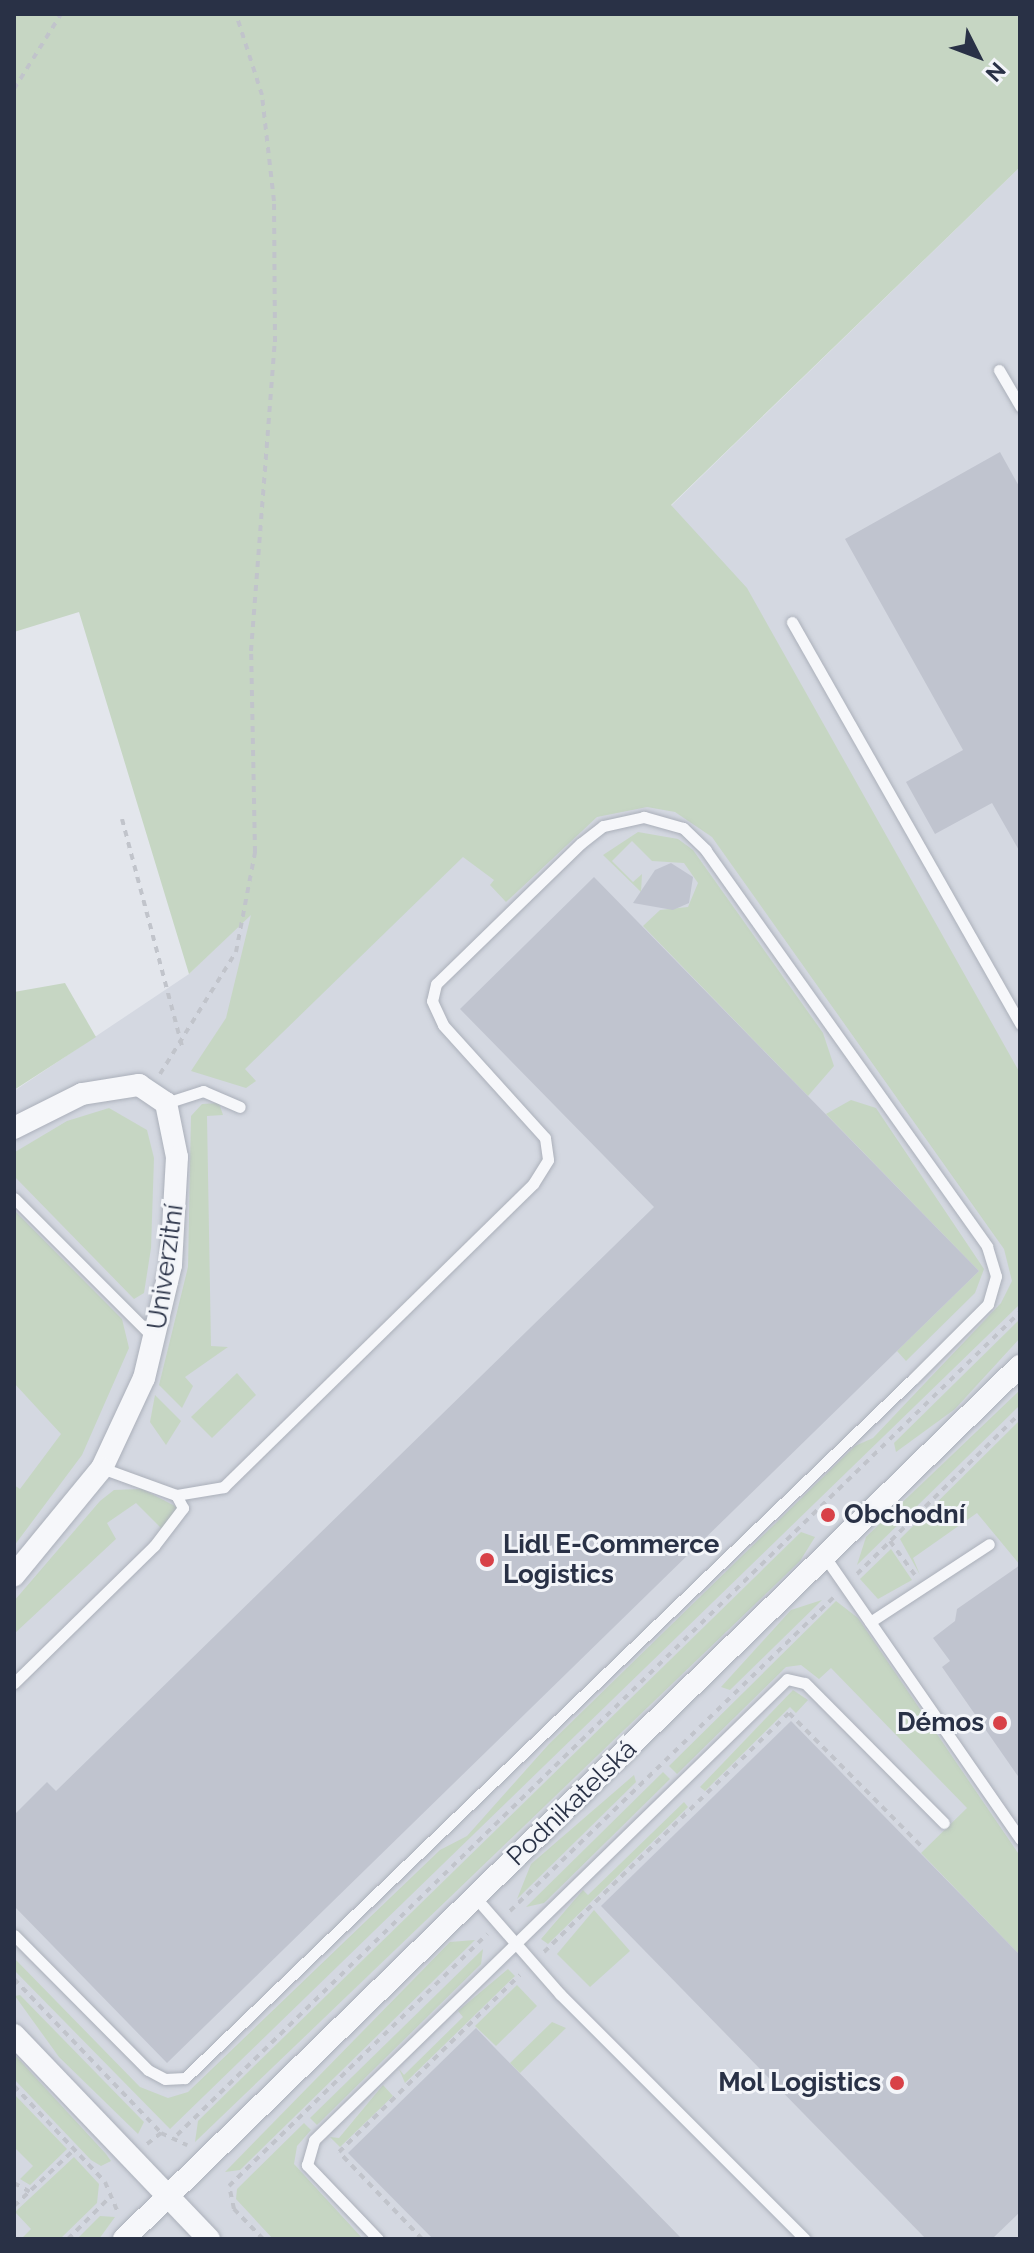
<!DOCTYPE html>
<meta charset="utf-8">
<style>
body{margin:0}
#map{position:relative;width:1034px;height:2253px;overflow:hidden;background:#e3e6ec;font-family:Raleway,sans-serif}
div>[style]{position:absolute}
.built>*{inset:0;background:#d4d8e1}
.green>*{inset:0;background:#c6d6c3}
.building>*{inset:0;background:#c0c4cf}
.path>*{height:4px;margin-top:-2px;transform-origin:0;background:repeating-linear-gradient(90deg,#c1c4cb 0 6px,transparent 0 12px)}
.roads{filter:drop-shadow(0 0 2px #abb0ba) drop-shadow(0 0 2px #abb0ba)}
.service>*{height:11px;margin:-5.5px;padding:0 5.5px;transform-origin:5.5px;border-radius:5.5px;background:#f6f7fa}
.minor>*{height:22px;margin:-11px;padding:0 11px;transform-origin:11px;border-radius:11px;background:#f6f7fa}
.dots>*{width:22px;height:22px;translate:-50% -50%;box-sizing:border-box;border:4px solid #f3f5f9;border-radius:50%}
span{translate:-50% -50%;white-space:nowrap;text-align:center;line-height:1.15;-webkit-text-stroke:6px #f3f5f9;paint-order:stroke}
.street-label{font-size:26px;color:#293146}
.poi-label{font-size:26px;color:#293146;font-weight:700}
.left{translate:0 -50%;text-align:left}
.right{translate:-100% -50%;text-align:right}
.frame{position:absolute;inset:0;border:16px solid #293146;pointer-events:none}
.north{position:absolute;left:938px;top:16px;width:80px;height:80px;-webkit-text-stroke:6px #f3f5f9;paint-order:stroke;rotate:132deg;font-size:22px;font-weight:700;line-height:32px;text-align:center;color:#293146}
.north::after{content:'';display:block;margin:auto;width:28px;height:36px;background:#293146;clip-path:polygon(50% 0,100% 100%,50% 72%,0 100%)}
</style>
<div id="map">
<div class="built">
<i style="clip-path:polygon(1020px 167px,1020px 2239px,14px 2239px,14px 1091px,189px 974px)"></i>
</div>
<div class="green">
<i style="clip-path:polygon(14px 14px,1020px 14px,1020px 167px,671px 505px,747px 588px,1020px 1073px,1020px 1304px,170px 2129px,14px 1970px,14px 1958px,140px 2087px,168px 2098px,188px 2092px,440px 1850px,467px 1836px,549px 1744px,855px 1446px,873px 1438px,1001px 1303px,1012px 1281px,1004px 1249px,712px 837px,675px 812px,647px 807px,597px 817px,506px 902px,490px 885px,494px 880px,463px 857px,245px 1069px,256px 1081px,246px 1088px,191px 1071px,226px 1018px,251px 915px,189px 974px,79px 612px,14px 632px)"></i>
<i style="clip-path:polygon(638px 832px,678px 839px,693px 850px,823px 1033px,834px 1066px,808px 1096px,643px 926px,660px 910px,688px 907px,698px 883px,684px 863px,652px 861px,632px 841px,612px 861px,633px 882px,642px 874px,641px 892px,603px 855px)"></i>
<i style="clip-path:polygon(65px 983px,96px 1037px,14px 1090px,14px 992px)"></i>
<i style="clip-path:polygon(851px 1100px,876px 1108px,984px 1269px,975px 1293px,906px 1361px,897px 1351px,979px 1271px,826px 1114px)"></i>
<i style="clip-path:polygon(219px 1103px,223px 1115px,207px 1116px,211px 1346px,228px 1347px,185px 1377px,193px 1386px,182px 1408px,159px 1385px,188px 1267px,191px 1116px,202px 1104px)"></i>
<i style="clip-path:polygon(109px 1108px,147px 1130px,154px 1158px,151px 1248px,144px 1293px,134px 1299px,14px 1176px,15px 1152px,67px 1121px)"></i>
<i style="clip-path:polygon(14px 1210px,122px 1319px,129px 1348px,82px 1455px,14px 1546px,14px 1485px,20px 1489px,61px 1434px,14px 1383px)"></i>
<i style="clip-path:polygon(1020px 1319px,1020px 1338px,955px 1409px,896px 1452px,894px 1443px)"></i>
<i style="clip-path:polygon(237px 1373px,256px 1395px,212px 1438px,191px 1417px)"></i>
<i style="clip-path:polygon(1020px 1390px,1020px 1405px,857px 1565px,866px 1537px)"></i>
<i style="clip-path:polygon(155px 1395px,181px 1421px,166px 1445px,150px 1422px)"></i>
<i style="clip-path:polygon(1020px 1420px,1020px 1565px,977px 1513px,913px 1558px,920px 1575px,900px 1539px)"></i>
<i style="clip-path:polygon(142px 1489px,177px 1507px,163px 1530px,136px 1503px,107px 1523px,116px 1539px,14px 1634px,14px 1601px,100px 1501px,114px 1490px)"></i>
<i style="clip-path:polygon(801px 1532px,815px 1537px,800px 1561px,195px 2142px,198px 2121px)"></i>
<i style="clip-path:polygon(891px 1549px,912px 1580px,878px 1599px,860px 1579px)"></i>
<i style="clip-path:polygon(822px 1600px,730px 1690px,721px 1687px,791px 1610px)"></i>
<i style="clip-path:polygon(836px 1601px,858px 1618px,1020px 1856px,1020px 1955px,921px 1853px,967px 1808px,831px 1668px,819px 1679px,801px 1665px,786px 1667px,677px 1774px,669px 1766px)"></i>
<i style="clip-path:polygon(793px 1690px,808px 1700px,796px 1713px,790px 1707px,705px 1791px,700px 1787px)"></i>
<i style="clip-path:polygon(663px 1772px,670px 1779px,544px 1903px,526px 1907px)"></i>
<i style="clip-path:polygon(634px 1775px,636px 1782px,517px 1899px,531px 1864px)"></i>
<i style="clip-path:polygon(684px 1802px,688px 1807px,548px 1944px,541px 1939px,583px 1890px,588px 1895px)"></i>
<i style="clip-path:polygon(594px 1910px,630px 1951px,590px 1987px,557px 1954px)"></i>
<i style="clip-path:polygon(475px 1940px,240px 2170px,225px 2172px,450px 1942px)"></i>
<i style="clip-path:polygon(483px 1949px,481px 1964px,317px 2125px,310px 2118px)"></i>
<i style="clip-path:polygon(508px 1969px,515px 1976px,405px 2083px,399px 2069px,404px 2075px,463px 2017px,458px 2011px)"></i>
<i style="clip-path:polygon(517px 1985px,537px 2006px,496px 2046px,475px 2026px)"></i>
<i style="clip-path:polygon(20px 1995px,144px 2122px,138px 2134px,59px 2057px,15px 1996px)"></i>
<i style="clip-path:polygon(552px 2022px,566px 2028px,520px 2073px,510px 2063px)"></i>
<i style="clip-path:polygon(14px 2054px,106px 2154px,111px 2161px,101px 2166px,91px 2160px,14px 2079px)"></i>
<i style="clip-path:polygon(383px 2085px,393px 2096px,340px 2147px,330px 2137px,339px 2138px)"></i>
<i style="clip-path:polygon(14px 2094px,67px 2149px,30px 2185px,20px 2179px,33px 2166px,14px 2147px)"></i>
<i style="clip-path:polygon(304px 2123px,311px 2130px,297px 2146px,294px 2164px,363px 2239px,273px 2239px,236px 2199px,237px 2189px)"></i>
<i style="clip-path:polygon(74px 2157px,99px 2184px,97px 2203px,60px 2239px,21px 2239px,31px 2229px,15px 2212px)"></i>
<i style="clip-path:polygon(100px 2216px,115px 2217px,99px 2239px,77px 2239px)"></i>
</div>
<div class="building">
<i style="clip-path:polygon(1000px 452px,1020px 488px,1020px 852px,992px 803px,935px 834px,906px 782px,963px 750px,845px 539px)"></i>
<i style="clip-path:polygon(671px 863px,693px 877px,689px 903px,673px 910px,633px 903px,655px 870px)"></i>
<i style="clip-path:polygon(594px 877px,979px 1271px,167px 2063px,14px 1906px,14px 1815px,47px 1782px,56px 1791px,654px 1207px,460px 1009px)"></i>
<i style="clip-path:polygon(1020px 1565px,1020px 1779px,942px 1667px,950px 1661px,933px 1638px,955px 1621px,957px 1609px)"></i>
<i style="clip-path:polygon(791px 1721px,1020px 1955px,1020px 2212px,992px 2239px,926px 2239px,601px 1906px)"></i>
<i style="clip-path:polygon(476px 2028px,494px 2047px,682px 2239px,433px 2239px,348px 2153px)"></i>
</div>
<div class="path">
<i style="left:14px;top:89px;width:89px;rotate:-57.9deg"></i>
<i style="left:122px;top:819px;width:235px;rotate:75.2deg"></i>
<i style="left:160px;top:1074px;width:144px;rotate:-58.1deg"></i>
<i style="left:236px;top:952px;width:102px;rotate:-79.2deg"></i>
<i style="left:255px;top:852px;width:201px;rotate:-91.1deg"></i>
<i style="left:251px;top:651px;width:310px;rotate:-85.6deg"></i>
<i style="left:275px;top:342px;width:141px;rotate:-90.4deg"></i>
<i style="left:274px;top:201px;width:107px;rotate:-96.5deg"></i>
<i style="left:262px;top:95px;width:85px;rotate:-107.8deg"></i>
<i style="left:890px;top:1541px;width:42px;rotate:53.7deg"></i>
<i style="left:857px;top:1574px;width:229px;rotate:-44.6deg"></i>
<i style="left:510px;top:1911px;width:451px;rotate:-44.1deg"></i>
<i style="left:544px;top:1952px;width:342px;rotate:-44.3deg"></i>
<i style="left:789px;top:1713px;width:187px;rotate:45.2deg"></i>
<i style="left:14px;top:1979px;width:213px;rotate:46.3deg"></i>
<i style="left:161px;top:2133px;width:29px;rotate:25deg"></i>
<i style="left:14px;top:2086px;width:132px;rotate:46.5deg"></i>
<i style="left:105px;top:2182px;width:33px;rotate:67deg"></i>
<i style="left:177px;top:2135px;width:1178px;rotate:-44.31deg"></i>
<i style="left:147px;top:2144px;width:18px;rotate:-38deg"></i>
<i style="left:14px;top:2183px;width:18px;rotate:29deg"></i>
<i style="left:14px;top:2206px;width:83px;rotate:-43.1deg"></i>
<i style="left:68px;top:2239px;width:55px;rotate:-45deg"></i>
<i style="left:263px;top:2239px;width:42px;rotate:-134deg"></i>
<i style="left:234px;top:2209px;width:24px;rotate:-102deg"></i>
<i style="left:229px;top:2186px;width:361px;rotate:-44.3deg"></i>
<i style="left:422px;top:2239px;width:120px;rotate:-133.7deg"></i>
<i style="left:339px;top:2152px;width:253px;rotate:-44.4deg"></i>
</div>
<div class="roads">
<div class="service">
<i style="left:999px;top:370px;width:42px;rotate:59.7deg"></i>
<i style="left:792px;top:622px;width:462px;rotate:60.4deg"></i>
<i style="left:166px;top:1103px;width:39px;rotate:-18deg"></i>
<i style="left:203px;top:1091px;width:40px;rotate:23.4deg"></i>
<i style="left:14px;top:1198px;width:197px;rotate:45deg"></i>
<i style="left:825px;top:1557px;width:343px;rotate:55.3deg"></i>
<i style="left:870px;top:1622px;width:142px;rotate:-33.2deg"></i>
<i style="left:14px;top:1683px;width:196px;rotate:-44.4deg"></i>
<i style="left:154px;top:1546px;width:48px;rotate:-52.7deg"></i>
<i style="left:183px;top:1508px;width:15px;rotate:-118deg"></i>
<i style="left:475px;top:1897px;width:129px;rotate:48.8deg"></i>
<i style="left:560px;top:1994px;width:346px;rotate:45deg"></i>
<i style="left:14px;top:1935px;width:190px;rotate:45.2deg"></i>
<i style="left:148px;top:2070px;width:19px;rotate:28deg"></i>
<i style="left:165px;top:2079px;width:20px;rotate:-3deg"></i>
<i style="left:185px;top:2078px;width:1009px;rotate:-43.84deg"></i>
<i style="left:913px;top:1379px;width:106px;rotate:-45deg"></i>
<i style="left:988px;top:1304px;width:29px;rotate:-74deg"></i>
<i style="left:996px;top:1276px;width:31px;rotate:-107deg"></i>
<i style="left:987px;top:1246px;width:486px;rotate:-125.4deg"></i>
<i style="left:706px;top:850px;width:32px;rotate:-136deg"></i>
<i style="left:683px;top:828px;width:41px;rotate:-164.2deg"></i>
<i style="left:644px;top:817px;width:42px;rotate:167.6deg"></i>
<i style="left:603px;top:826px;width:28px;rotate:142deg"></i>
<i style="left:581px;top:843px;width:202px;rotate:135.8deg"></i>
<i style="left:436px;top:984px;width:17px;rotate:103deg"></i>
<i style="left:432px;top:1001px;width:26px;rotate:65deg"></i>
<i style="left:443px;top:1025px;width:152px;rotate:47.9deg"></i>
<i style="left:545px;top:1138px;width:22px;rotate:82deg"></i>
<i style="left:548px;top:1160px;width:28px;rotate:122deg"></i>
<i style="left:533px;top:1184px;width:433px;rotate:135.6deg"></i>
<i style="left:224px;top:1487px;width:49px;rotate:170.5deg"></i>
<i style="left:176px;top:1495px;width:79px;rotate:-160deg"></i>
<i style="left:378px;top:2239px;width:103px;rotate:-133.8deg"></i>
<i style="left:307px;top:2165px;width:26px;rotate:-74deg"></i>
<i style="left:314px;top:2140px;width:660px;rotate:-44.26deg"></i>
<i style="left:787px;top:1679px;width:18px;rotate:13deg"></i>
<i style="left:805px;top:1683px;width:197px;rotate:45.2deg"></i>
</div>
<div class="minor">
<i style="left:14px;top:1128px;width:76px;rotate:-26.6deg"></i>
<i style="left:82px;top:1094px;width:58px;rotate:-9deg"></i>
<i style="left:139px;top:1085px;width:32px;rotate:34deg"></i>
<i style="left:166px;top:1103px;width:55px;rotate:78.5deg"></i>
<i style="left:177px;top:1157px;width:108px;rotate:93.2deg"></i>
<i style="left:171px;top:1265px;width:116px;rotate:103.4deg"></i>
<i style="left:144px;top:1378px;width:99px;rotate:115deg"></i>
<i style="left:102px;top:1468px;width:139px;rotate:129.4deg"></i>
<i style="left:14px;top:2035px;width:282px;rotate:46.3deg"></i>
<i style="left:124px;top:2239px;width:1251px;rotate:-44.26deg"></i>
</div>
</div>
<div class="dots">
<i style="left:828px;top:1515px;background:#d84148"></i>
<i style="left:487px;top:1560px;background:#d84148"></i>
<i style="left:1000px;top:1723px;background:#d84148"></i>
<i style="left:897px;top:2083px;background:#d84148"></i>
</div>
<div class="street-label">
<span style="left:166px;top:1267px;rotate:-82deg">Univerzitní</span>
<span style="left:572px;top:1803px;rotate:-44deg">Podnikatelská</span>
</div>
<div class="poi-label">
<span class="left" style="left:844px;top:1515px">Obchodní</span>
<span class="left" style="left:503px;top:1560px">Lidl E-Commerce<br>Logistics</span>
<span class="right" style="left:984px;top:1723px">Démos</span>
<span class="right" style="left:881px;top:2083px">Mol Logistics</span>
</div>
<div class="frame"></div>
<div class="north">N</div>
</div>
